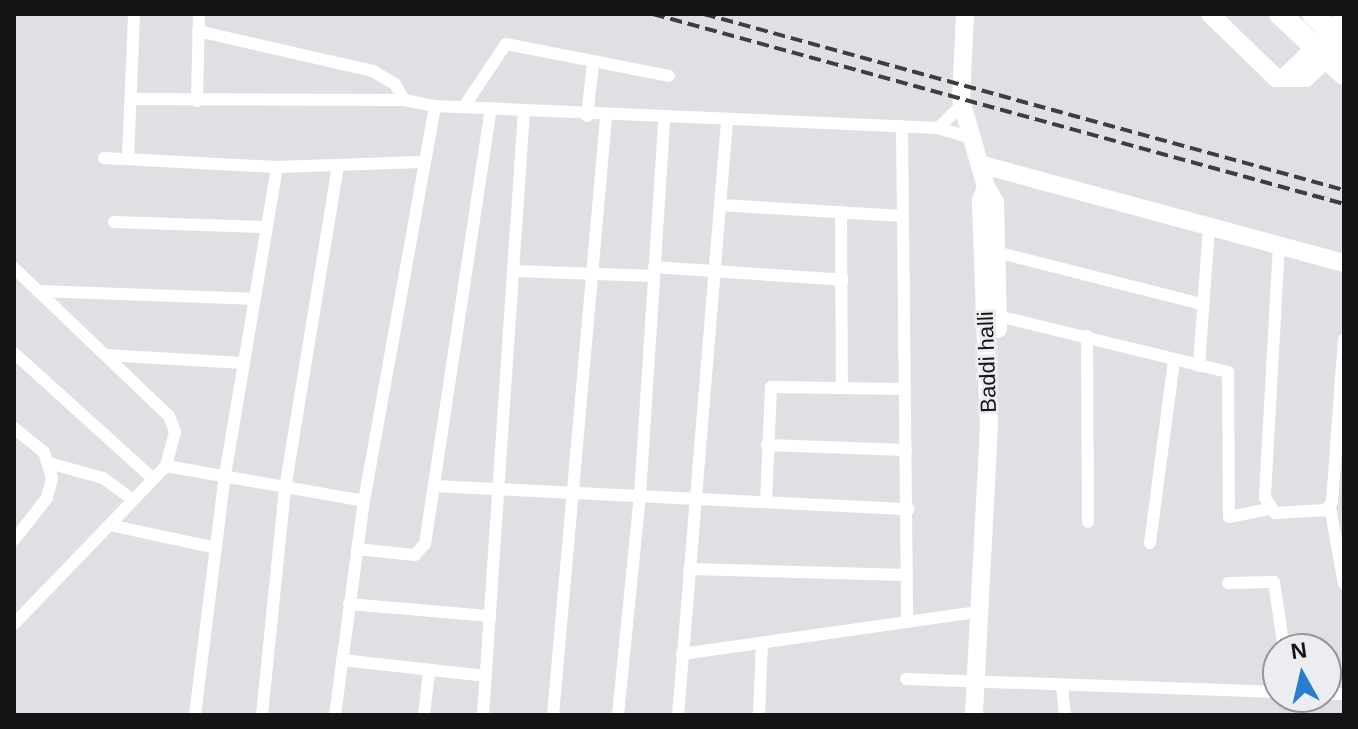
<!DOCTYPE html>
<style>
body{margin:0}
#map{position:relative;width:1358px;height:729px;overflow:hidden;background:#dee0e3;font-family:Helvetica,sans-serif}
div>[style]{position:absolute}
.street>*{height:12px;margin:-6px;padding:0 6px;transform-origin:6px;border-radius:6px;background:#fff}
.secondary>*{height:18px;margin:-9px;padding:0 9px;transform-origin:9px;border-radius:9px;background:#fff}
.highway>*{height:22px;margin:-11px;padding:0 11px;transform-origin:11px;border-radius:11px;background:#fff}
.rail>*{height:4px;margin-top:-2px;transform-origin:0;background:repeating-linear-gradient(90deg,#3c3e3f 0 12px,transparent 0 18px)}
span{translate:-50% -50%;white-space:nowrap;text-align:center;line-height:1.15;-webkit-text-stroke:6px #ebedf0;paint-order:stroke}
.street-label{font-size:22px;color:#131415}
.frame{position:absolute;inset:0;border:16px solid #131415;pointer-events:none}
.north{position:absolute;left:1262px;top:633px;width:80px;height:80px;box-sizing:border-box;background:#ebedf0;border:2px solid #959698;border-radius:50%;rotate:352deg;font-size:22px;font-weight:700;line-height:32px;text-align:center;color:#131415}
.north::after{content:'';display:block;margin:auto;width:28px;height:36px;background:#287ecc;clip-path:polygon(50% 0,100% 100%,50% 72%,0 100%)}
</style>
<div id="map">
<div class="street">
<i style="left:198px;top:31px;width:180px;rotate:12.9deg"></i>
<i style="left:373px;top:71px;width:26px;rotate:31deg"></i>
<i style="left:395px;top:84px;width:18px;rotate:61deg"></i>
<i style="left:131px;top:99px;width:273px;rotate:0.2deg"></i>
<i style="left:404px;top:100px;width:32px;rotate:11deg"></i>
<i style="left:197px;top:101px;width:87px;rotate:-88.7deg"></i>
<i style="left:465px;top:105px;width:73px;rotate:-56.1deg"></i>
<i style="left:506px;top:44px;width:166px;rotate:11.1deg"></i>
<i style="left:587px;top:116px;width:52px;rotate:-83.4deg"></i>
<i style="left:902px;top:126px;width:493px;rotate:89.4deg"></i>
<i style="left:938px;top:128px;width:33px;rotate:-44deg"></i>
<i style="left:104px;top:158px;width:173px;rotate:3deg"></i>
<i style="left:277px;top:167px;width:144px;rotate:-2deg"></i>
<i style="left:128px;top:158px;width:144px;rotate:-87.6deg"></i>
<i style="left:721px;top:205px;width:180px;rotate:3.5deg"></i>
<i style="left:841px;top:212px;width:175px;rotate:89.7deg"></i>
<i style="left:114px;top:222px;width:151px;rotate:1.9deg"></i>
<i style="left:1279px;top:245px;width:253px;rotate:93.2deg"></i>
<i style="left:1265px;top:498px;width:18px;rotate:56deg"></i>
<i style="left:1275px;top:513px;width:51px;rotate:-3.4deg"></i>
<i style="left:1326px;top:510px;width:10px;rotate:-53deg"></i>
<i style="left:1332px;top:502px;width:163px;rotate:-85.8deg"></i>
<i style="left:996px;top:252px;width:212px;rotate:14.2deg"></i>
<i style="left:654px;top:267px;width:189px;rotate:3.9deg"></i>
<i style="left:14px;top:268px;width:214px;rotate:43.7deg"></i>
<i style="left:169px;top:416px;width:17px;rotate:69deg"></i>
<i style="left:175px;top:432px;width:35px;rotate:105deg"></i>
<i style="left:514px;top:271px;width:139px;rotate:2.1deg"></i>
<i style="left:38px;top:291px;width:214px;rotate:2.1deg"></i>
<i style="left:998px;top:316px;width:237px;rotate:13.7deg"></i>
<i style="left:1228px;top:372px;width:145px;rotate:89.6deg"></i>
<i style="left:1229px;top:517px;width:41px;rotate:-11.3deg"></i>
<i style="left:1087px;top:336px;width:186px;rotate:89.7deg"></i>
<i style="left:14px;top:353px;width:183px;rotate:42.1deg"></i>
<i style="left:105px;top:355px;width:138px;rotate:3.3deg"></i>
<i style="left:1199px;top:366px;width:140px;rotate:-85.9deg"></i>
<i style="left:14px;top:428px;width:38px;rotate:39deg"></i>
<i style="left:44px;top:452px;width:28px;rotate:73deg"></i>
<i style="left:52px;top:479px;width:20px;rotate:105deg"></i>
<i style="left:47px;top:498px;width:53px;rotate:128.2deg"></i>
<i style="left:767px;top:445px;width:139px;rotate:2.1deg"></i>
<i style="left:49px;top:463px;width:56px;rotate:15.5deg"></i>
<i style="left:103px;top:478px;width:37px;rotate:36deg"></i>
<i style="left:434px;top:486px;width:475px;rotate:2.8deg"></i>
<i style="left:766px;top:502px;width:115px;rotate:-87.5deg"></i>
<i style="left:771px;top:387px;width:134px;rotate:0.9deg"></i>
<i style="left:1330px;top:507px;width:78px;rotate:79.7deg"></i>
<i style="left:114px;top:526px;width:104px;rotate:12.2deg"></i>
<i style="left:1150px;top:543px;width:184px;rotate:-82.5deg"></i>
<i style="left:357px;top:549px;width:58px;rotate:5.9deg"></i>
<i style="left:415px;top:555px;width:15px;rotate:-48deg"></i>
<i style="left:425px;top:544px;width:441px;rotate:-81.4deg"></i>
<i style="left:689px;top:569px;width:218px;rotate:1.6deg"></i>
<i style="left:1228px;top:583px;width:46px;rotate:-1.2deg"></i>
<i style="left:1274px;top:582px;width:68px;rotate:81.5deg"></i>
<i style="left:349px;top:604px;width:142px;rotate:4.9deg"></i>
<i style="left:14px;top:624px;width:219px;rotate:-46.1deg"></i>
<i style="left:166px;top:466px;width:201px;rotate:10deg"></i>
<i style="left:682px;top:654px;width:299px;rotate:-8.1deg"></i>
<i style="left:342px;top:660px;width:145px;rotate:6.3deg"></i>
<i style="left:906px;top:679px;width:372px;rotate:2deg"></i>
<i style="left:1062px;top:686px;width:29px;rotate:84deg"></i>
<i style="left:1326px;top:694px;width:18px"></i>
<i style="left:195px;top:715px;width:242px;rotate:-82.9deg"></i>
<i style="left:225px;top:475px;width:312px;rotate:-80.4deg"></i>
<i style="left:262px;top:715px;width:227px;rotate:-84.2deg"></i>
<i style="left:285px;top:489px;width:327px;rotate:-80.7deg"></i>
<i style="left:335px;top:715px;width:216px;rotate:-82.3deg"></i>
<i style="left:364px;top:501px;width:401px;rotate:-79.8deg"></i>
<i style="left:435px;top:106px;width:503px;rotate:2.5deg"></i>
<i style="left:938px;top:128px;width:38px;rotate:17deg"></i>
<i style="left:424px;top:715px;width:43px;rotate:-83.4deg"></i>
<i style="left:483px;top:715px;width:606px;rotate:-86.12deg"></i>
<i style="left:553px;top:715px;width:599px;rotate:-84.93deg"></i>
<i style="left:618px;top:715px;width:221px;rotate:-84.3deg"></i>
<i style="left:640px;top:495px;width:376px;rotate:-86.3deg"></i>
<i style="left:678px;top:715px;width:596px;rotate:-85.28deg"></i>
<i style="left:759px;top:715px;width:71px;rotate:-87.6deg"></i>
</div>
<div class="secondary">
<i style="left:965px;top:14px;width:86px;rotate:92.7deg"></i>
<i style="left:961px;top:100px;width:91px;rotate:74deg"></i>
<i style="left:986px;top:187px;width:15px;rotate:110deg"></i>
<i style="left:981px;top:201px;width:225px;rotate:88deg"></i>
<i style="left:989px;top:426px;width:289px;rotate:93deg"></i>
<i style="left:1210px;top:14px;width:92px;rotate:44.1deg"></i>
<i style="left:1276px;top:78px;width:30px"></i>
<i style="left:1306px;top:78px;width:42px;rotate:-44deg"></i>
<i style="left:1285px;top:77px;width:80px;rotate:-44.5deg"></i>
<i style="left:983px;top:165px;width:374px;rotate:15.2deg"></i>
<i style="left:986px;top:187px;width:17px;rotate:59deg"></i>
<i style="left:995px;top:202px;width:127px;rotate:88.6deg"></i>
</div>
<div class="highway">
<i style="left:1280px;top:14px;width:88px;rotate:43.2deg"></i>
<i style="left:1313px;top:14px;width:42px;rotate:43.1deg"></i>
</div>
<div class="rail">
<i style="left:653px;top:14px;width:717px;rotate:15.37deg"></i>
<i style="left:704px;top:14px;width:664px;rotate:15.38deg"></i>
</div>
<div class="street-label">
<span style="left:987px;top:362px;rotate:-92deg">Baddi halli</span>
</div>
<div class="frame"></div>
<div class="north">N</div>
</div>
